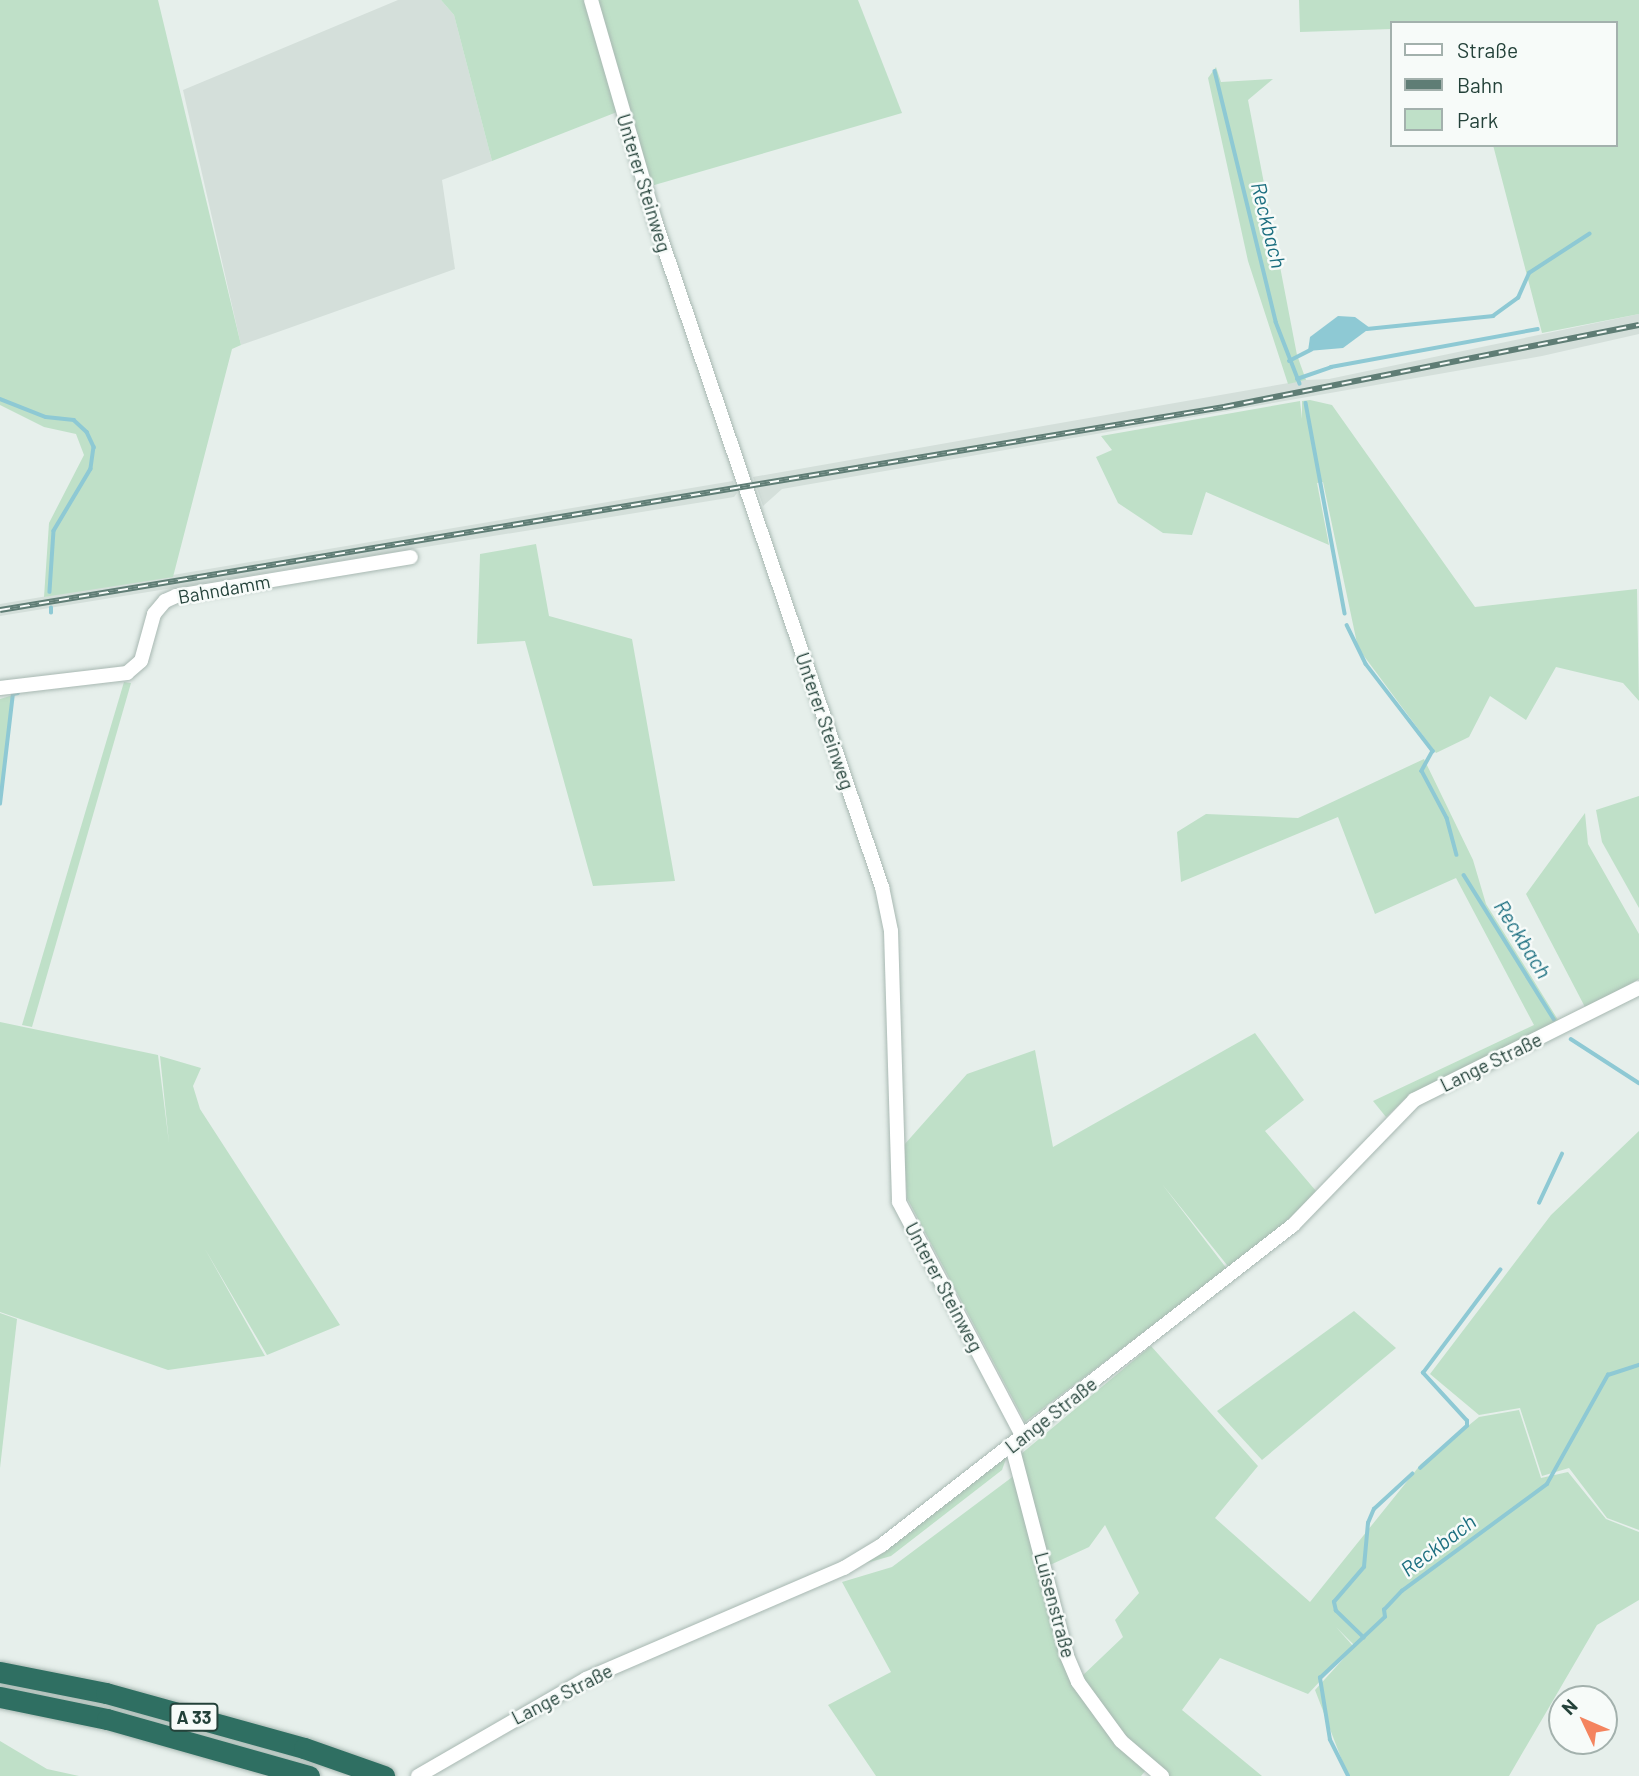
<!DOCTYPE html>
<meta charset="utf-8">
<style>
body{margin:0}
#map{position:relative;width:1639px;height:1776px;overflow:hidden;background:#e6efeb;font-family:Barlow,sans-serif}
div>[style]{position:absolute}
.built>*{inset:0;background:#d4dfda}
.green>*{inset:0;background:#bfe0c8}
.water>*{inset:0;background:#8ec9d4}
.stream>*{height:3.5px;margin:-1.75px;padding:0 1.75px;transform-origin:1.75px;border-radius:1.75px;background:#8ec9d4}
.roads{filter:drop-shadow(0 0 2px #a8b8b2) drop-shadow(0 0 2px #a8b8b2)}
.minor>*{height:14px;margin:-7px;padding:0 7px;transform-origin:7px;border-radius:7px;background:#fff}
.highway>*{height:21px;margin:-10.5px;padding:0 10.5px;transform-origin:10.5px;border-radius:10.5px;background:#2f6f62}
.rail>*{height:6px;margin-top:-3px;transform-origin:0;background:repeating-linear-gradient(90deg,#f7fbf9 0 10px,#5f7d75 0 20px);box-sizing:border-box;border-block:2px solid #5f7d75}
span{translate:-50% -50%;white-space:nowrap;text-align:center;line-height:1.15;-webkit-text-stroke:5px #f7fbf9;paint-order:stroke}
.shield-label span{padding:2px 5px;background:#f7fbf9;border:2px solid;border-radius:5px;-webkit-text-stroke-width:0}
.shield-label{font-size:18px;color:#24423a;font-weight:700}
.street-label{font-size:19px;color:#24423a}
.water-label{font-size:21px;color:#1c6f80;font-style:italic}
.legend{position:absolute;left:1390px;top:21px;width:228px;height:126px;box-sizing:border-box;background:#f7fbf9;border:2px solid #a3b1ad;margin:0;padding:9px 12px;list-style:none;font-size:21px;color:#24423a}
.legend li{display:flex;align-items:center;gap:14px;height:35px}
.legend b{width:35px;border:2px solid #a3b1ad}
.north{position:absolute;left:1548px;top:1685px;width:70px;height:70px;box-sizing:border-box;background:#f7fbf9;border:2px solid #a3b1ad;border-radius:50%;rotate:314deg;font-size:19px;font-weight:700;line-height:28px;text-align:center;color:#24423a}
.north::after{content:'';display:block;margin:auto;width:24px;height:32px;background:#f4845f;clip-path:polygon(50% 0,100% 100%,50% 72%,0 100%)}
</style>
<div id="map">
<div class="built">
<i style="clip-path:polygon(398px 0,441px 0,454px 15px,492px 161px,442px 180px,455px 269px,241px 345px,183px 90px)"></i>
<i style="clip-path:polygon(1639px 314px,1639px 334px,1542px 356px,782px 489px,763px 506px,753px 477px,1306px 380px,1329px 379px)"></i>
<i style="clip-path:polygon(733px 481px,737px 493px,734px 497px,0 616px,0 604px)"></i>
</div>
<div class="green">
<i style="clip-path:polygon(0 0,158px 0,241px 345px,232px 349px,173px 577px,44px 597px,49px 523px,84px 455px,76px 434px,44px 427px,0 405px)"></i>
<i style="clip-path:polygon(441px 0,587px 0,617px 112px,492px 161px,454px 15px)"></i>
<i style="clip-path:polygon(597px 0,858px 0,902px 113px,651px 186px)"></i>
<i style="clip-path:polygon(1299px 0,1639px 0,1639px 314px,1542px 333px,1493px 145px,1616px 145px,1616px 23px,1392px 23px,1392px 29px,1300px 32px)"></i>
<i style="clip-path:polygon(1216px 67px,1221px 82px,1273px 79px,1248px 100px,1297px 355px,1306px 380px,1288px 384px,1248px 261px,1208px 78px)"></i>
<i style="clip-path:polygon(1310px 400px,1332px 405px,1475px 607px,1637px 589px,1639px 701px,1623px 683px,1556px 667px,1526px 720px,1490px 696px,1469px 737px,1436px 753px,1358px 648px,1323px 482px,1317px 483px,1329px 545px,1206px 492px,1192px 535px,1163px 533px,1118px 503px,1096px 457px,1112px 450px,1101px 436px,1300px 401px,1302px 419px,1302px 401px)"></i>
<i style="clip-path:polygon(536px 544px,549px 616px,632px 639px,675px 881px,593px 886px,525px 641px,477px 644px,480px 554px)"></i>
<i style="clip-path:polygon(124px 682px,131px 683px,32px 1027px,22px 1025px)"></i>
<i style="clip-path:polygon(13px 695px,0 803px,0 699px)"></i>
<i style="clip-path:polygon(1424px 759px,1473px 860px,1486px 904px,1560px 1023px,1410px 1094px,1386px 1117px,1373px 1101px,1534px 1025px,1456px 878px,1375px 914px,1338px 817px,1181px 882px,1177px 832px,1206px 814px,1298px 818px)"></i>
<i style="clip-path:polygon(1639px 796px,1639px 908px,1602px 842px,1596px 810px)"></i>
<i style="clip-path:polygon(1585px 813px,1588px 844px,1639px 934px,1639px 979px,1586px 1009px,1526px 894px)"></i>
<i style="clip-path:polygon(0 1022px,158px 1055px,169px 1143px,160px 1056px,201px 1068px,193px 1086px,200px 1109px,340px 1325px,267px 1355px,205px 1249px,265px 1356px,168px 1370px,0 1312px)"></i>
<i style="clip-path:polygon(1255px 1033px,1304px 1100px,1265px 1131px,1316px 1191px,1292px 1220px,1231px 1270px,1162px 1184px,1227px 1269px,1025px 1422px,907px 1198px,904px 1145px,967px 1074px,1035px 1050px,1053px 1147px)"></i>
<i style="clip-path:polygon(1639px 1131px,1639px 1530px,1607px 1518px,1569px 1468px,1542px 1476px,1520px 1408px,1479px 1415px,1430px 1374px,1551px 1215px)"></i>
<i style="clip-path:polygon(1354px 1311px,1396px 1348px,1262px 1460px,1217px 1411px)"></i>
<i style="clip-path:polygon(0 1313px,17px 1319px,0 1468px)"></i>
<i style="clip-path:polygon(1151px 1346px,1258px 1466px,1215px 1518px,1310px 1602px,1421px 1464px,1479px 1417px,1519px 1410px,1541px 1478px,1568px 1472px,1606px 1519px,1639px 1532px,1639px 1600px,1597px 1625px,1509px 1776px,1348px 1776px,1315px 1690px,1355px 1646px,1336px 1627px,1353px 1646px,1308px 1694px,1220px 1658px,1182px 1710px,1262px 1776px,1169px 1776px,1125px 1739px,1080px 1678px,1123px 1637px,1115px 1620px,1139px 1593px,1105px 1525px,1089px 1547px,1050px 1565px,1021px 1454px)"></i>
<i style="clip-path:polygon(1007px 1456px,1002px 1470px,891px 1556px,856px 1566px)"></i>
<i style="clip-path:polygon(1015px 1475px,1074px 1682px,1096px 1719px,1146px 1770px,1141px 1776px,876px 1776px,828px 1705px,891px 1672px,842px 1582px,892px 1567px)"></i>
<i style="clip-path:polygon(0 1741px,47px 1769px,79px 1776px,0 1776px)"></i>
</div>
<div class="water">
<i style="clip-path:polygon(1338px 316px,1355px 317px,1370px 328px,1343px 348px,1308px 351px,1310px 337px)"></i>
</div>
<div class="stream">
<i style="left:1215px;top:71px;width:258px;rotate:76.3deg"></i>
<i style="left:1276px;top:322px;width:66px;rotate:68.8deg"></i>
<i style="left:1367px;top:329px;width:127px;rotate:-5.9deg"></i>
<i style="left:1493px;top:316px;width:31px;rotate:-36deg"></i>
<i style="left:1518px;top:298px;width:27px;rotate:-66deg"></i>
<i style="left:1529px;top:273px;width:72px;rotate:-33deg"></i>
<i style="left:1289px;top:361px;width:25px;rotate:-27deg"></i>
<i style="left:1297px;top:379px;width:36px;rotate:-19deg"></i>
<i style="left:1331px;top:367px;width:210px;rotate:-10.4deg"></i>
<i style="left:0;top:399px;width:49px;rotate:21.4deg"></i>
<i style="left:46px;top:417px;width:28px;rotate:6deg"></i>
<i style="left:74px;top:420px;width:18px;rotate:43deg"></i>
<i style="left:87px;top:432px;width:17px;rotate:65deg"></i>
<i style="left:94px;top:447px;width:22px;rotate:98deg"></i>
<i style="left:91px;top:469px;width:72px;rotate:120.8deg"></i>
<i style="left:54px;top:531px;width:61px;rotate:93.8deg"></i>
<i style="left:1306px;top:403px;width:214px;rotate:79.5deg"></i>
<i style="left:51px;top:613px;width:5px;rotate:-90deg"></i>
<i style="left:1347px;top:625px;width:43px;rotate:64deg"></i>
<i style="left:1366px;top:664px;width:110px;rotate:52.4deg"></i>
<i style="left:1433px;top:751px;width:23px;rotate:119deg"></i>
<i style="left:1422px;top:771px;width:53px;rotate:62deg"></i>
<i style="left:1447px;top:818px;width:38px;rotate:75deg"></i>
<i style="left:0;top:804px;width:111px;rotate:-83.3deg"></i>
<i style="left:13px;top:694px;width:5px;rotate:-11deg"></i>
<i style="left:1464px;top:875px;width:170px;rotate:58deg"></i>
<i style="left:1571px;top:1039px;width:81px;rotate:32.9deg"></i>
<i style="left:1539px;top:1203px;width:54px;rotate:-64.9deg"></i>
<i style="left:1420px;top:1468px;width:63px;rotate:-41.8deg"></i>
<i style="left:1467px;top:1426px;width:5px;rotate:-90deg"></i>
<i style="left:1467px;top:1421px;width:65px;rotate:-132.5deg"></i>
<i style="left:1423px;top:1373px;width:129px;rotate:-53.2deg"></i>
<i style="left:1364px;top:1638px;width:39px;rotate:-136deg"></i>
<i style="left:1336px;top:1611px;width:9px;rotate:-103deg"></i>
<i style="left:1334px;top:1602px;width:46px;rotate:-49.4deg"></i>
<i style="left:1364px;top:1567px;width:44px;rotate:-84.8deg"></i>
<i style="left:1368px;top:1523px;width:15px;rotate:-67deg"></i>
<i style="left:1374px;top:1509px;width:52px;rotate:-42.6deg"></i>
<i style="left:1348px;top:1776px;width:40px;rotate:-116.6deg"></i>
<i style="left:1330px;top:1740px;width:63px;rotate:-99.2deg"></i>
<i style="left:1320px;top:1678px;width:89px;rotate:-43.2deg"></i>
<i style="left:1385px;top:1617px;width:7px;rotate:-98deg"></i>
<i style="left:1384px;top:1610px;width:26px;rotate:-47deg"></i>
<i style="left:1402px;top:1591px;width:180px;rotate:-36.4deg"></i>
<i style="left:1547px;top:1484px;width:125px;rotate:-60.8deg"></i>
<i style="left:1608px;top:1375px;width:33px;rotate:-18deg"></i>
</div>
<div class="roads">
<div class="minor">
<i style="left:591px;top:0;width:230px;rotate:73.8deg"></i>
<i style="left:655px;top:221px;width:704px;rotate:71.18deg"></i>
<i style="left:882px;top:887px;width:45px;rotate:78.4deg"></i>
<i style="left:891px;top:931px;width:271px;rotate:88.3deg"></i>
<i style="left:899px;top:1202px;width:266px;rotate:62.2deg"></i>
<i style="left:0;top:688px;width:128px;rotate:-6.7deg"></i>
<i style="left:127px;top:673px;width:18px;rotate:-41deg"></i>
<i style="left:141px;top:661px;width:49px;rotate:-74.5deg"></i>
<i style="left:154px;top:614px;width:17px;rotate:-50deg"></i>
<i style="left:165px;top:601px;width:12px;rotate:-24deg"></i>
<i style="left:176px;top:596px;width:238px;rotate:-9.4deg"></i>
<i style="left:1012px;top:1446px;width:217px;rotate:75.3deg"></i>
<i style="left:1067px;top:1656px;width:28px;rotate:67deg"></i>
<i style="left:1078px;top:1682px;width:73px;rotate:53.9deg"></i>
<i style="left:1121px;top:1741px;width:54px;rotate:40.5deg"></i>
<i style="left:418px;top:1776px;width:194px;rotate:-30deg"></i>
<i style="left:586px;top:1679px;width:281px;rotate:-23.3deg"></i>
<i style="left:844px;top:1568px;width:44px;rotate:-31.2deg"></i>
<i style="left:882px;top:1545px;width:521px;rotate:-37.9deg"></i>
<i style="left:1293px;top:1225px;width:174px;rotate:-45.9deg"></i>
<i style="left:1414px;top:1100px;width:251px;rotate:-26.5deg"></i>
</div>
<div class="highway">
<i style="left:0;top:1672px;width:108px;rotate:11.2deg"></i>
<i style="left:106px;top:1693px;width:205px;rotate:15.5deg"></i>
<i style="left:304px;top:1748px;width:85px;rotate:19.3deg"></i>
<i style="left:0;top:1697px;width:109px;rotate:11.6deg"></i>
<i style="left:107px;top:1719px;width:210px;rotate:15.8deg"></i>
</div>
</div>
<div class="rail">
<i style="left:0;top:610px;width:1241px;rotate:-9.42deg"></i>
<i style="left:1224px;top:407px;width:423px;rotate:-11.2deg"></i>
</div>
<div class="shield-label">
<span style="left:194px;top:1717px">A 33</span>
</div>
<div class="street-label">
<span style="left:644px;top:183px;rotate:73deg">Unterer Steinweg</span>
<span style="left:224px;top:589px;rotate:-10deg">Bahndamm</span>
<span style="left:825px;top:721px;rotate:71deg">Unterer Steinweg</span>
<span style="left:1491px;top:1062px;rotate:-26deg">Lange Straße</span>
<span style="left:944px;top:1287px;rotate:62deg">Unterer Steinweg</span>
<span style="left:1051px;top:1415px;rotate:-38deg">Lange Straße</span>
<span style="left:1055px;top:1605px;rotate:75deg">Luisenstraße</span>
<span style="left:562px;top:1694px;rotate:-27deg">Lange Straße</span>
</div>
<div class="water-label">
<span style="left:1269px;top:225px;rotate:76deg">Reckbach</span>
<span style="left:1523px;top:939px;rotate:58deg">Reckbach</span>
<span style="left:1438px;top:1545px;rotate:-37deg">Reckbach</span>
</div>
<ul class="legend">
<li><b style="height:9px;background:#fff"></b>Straße</li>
<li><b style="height:9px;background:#5f7d75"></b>Bahn</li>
<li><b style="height:19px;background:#bfe0c8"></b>Park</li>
</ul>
<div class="north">N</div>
</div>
